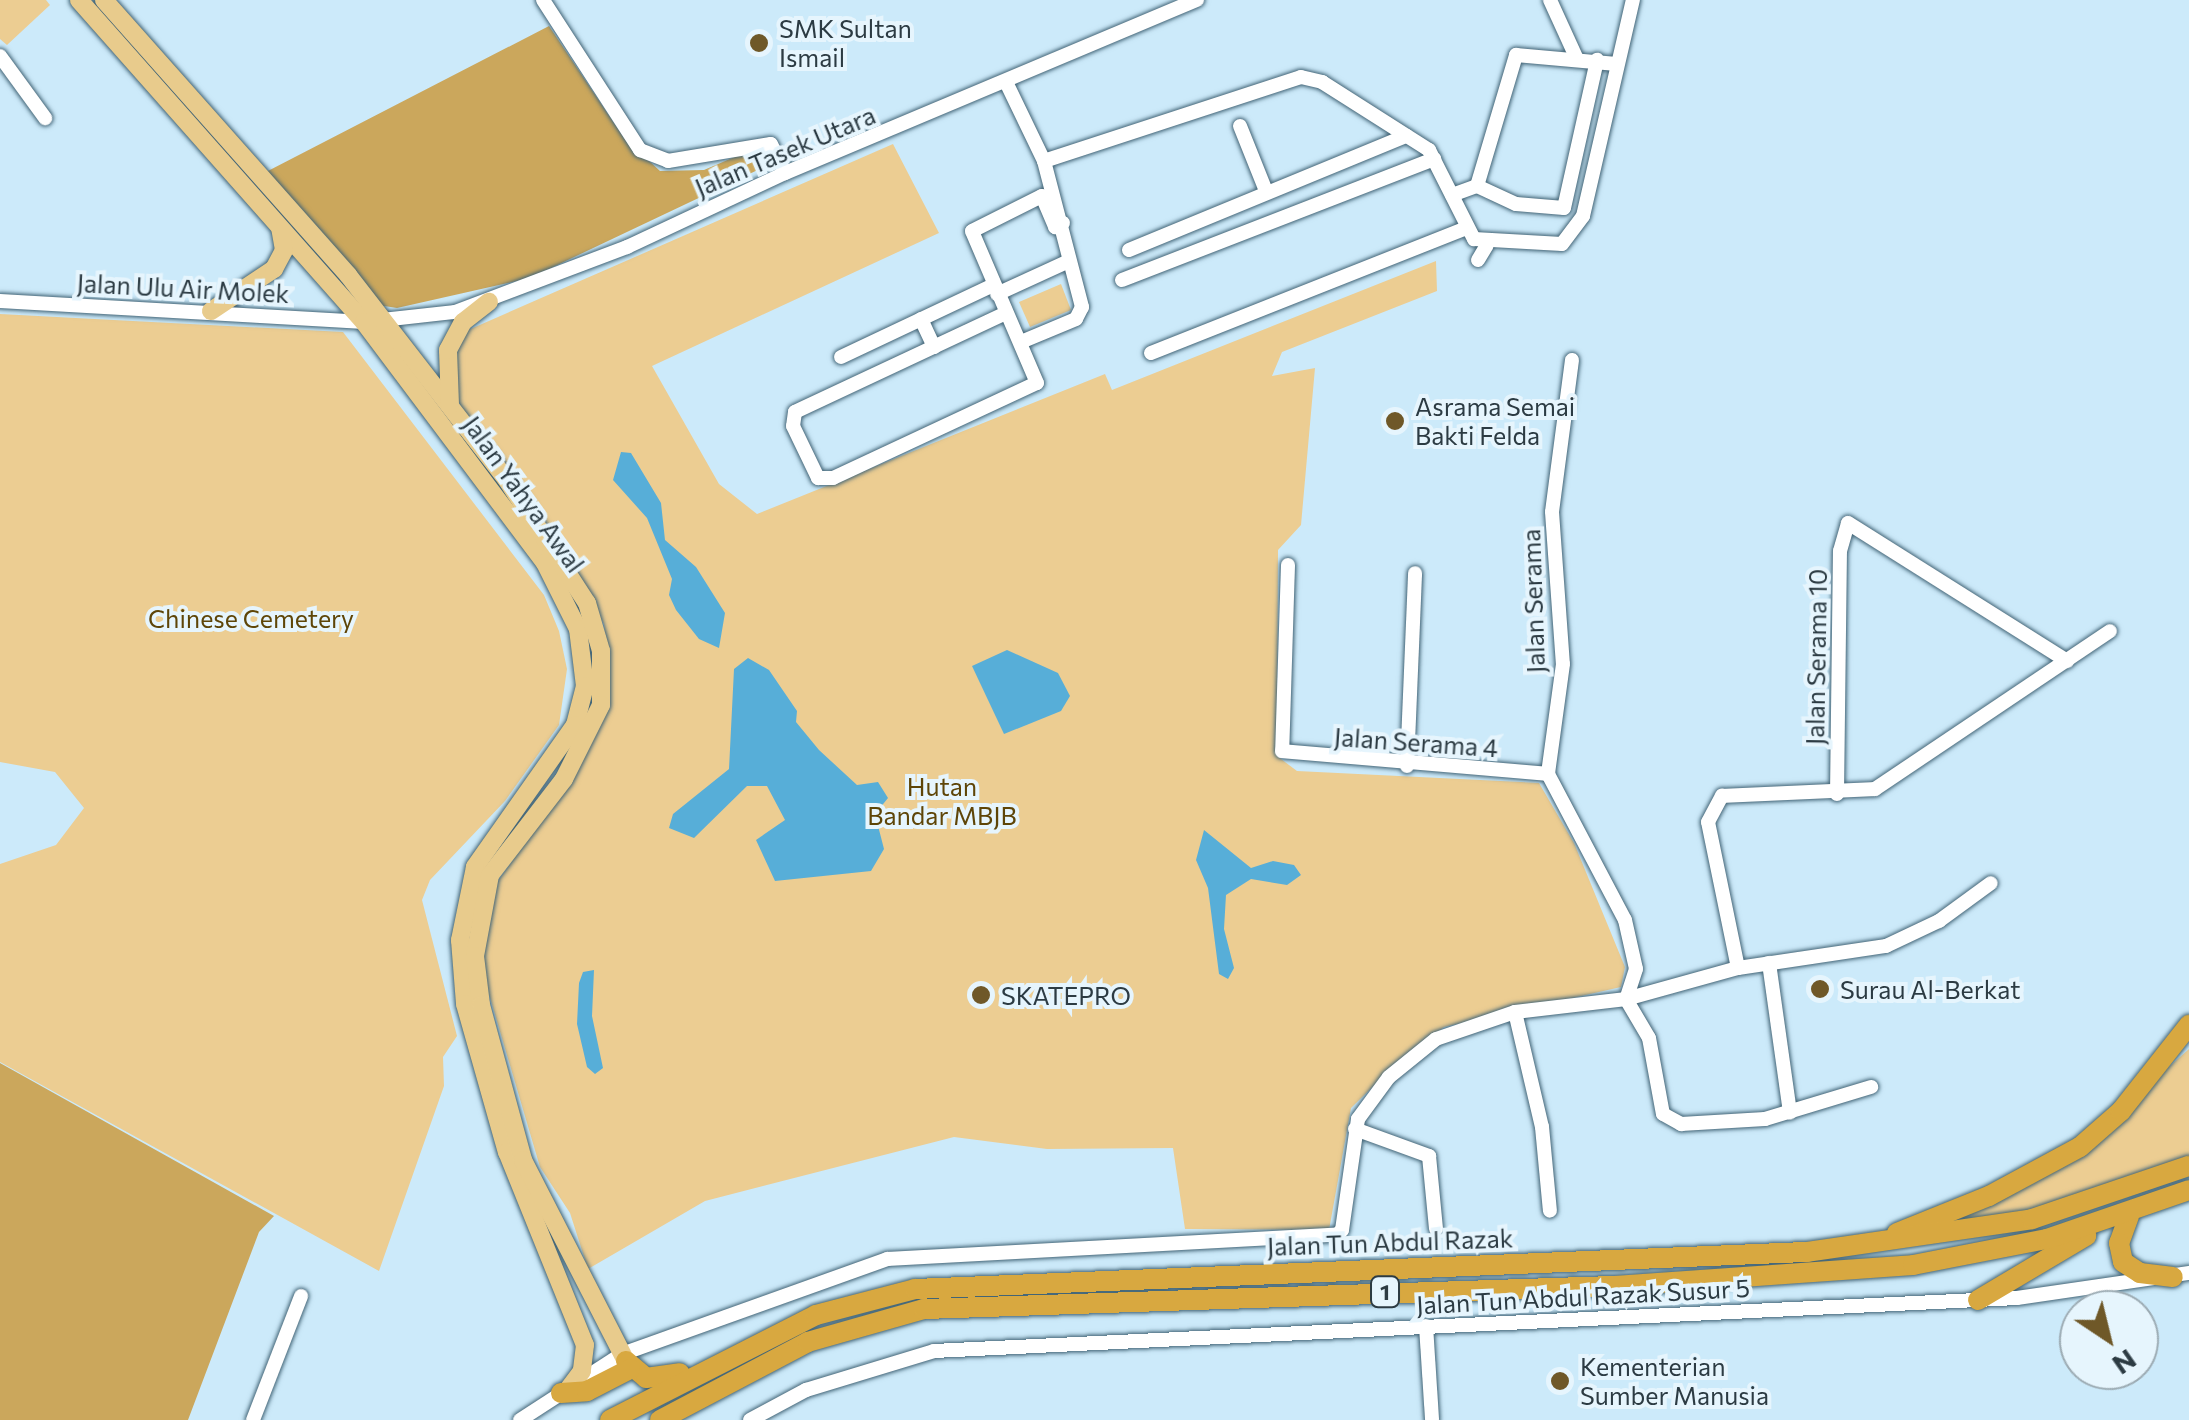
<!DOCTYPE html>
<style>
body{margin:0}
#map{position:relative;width:2189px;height:1420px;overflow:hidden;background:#cceafa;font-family:Commissioner,sans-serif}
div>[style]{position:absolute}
.green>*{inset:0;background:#eccd92}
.forest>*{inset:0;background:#cba75c}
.water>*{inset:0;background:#57aed8}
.roads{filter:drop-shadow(0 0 2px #426476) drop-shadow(0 0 2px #426476)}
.minor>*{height:14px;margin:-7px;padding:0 7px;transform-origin:7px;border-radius:7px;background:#fff}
.major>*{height:18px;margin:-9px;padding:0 9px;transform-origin:9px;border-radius:9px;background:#e8cb8c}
.highway>*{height:20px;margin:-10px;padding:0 10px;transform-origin:10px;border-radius:10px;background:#d8a840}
.dots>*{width:28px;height:28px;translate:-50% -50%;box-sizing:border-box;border:5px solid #e6f5fd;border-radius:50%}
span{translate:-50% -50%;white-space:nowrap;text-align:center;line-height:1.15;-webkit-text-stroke:8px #e6f5fd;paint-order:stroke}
.shield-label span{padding:2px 8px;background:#e6f5fd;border:2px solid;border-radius:8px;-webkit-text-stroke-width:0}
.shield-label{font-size:22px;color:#2c3b43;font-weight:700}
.poi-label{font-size:25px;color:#2c3b43}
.left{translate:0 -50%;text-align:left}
.street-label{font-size:25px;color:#2c3b43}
.park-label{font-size:25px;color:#5e4507}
.north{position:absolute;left:2059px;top:1290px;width:100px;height:100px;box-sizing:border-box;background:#e6f5fd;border:2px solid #9cabb3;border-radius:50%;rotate:145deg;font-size:28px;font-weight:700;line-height:40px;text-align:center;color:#2c3b43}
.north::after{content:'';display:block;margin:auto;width:35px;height:45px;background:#6f5828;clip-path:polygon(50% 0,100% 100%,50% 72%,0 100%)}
</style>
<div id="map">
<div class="green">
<i style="clip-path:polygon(0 0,46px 0,50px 5px,7px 45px,0 39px)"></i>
<i style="clip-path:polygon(893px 144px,939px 233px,652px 366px,719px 484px,757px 514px,1105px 374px,1112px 390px,1436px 261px,1437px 291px,1282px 352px,1272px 376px,1315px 368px,1301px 525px,1278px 550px,1277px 756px,1297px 771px,1539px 783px,1574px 843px,1625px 967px,1621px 987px,1444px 1027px,1396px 1064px,1351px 1108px,1329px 1230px,1185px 1229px,1173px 1148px,1047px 1149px,954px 1137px,705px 1201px,588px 1269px,570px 1213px,540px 1167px,478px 957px,488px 895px,573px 776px,609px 664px,604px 624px,552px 531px,461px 407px,448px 372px,466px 331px)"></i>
<i style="clip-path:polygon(1061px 284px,1071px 310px,1030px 327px,1019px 302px)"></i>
<i style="clip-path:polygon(0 314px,343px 332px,544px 595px,559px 631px,567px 669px,559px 725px,505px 801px,430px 880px,422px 900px,457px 1036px,443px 1057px,444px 1086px,379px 1271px,0 1062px,0 864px,56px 845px,84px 808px,55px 772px,0 762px)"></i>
<i style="clip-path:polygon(2189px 1049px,2189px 1157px,2090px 1201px,1914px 1237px,2078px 1148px)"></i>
</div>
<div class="forest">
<i style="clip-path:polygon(549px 26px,624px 138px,660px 171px,704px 170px,758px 147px,766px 166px,530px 278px,397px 308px,378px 305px,264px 173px)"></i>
<i style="clip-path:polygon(0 1063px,274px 1216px,259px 1232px,188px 1420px,0 1420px)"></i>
</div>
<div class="water">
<i style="clip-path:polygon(621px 452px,631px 453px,661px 503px,665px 540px,696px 567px,725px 613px,719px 648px,699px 639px,676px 610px,669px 595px,672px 579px,647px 518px,613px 480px)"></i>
<i style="clip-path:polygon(1007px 650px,1058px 673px,1070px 696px,1061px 711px,1004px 734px,972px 666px)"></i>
<i style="clip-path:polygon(748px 658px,769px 670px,797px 711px,796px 722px,819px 750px,857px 785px,878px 782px,888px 798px,875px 814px,884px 849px,871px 871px,775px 881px,756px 840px,785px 820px,767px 786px,747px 786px,694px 838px,669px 828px,673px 814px,729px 769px,734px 669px)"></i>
<i style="clip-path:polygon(1204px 830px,1251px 868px,1273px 861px,1294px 865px,1301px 875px,1287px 885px,1251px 879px,1226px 895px,1224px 929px,1234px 968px,1228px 979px,1219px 974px,1208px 888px,1196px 860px)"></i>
<i style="clip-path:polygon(594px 970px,592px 1016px,603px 1068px,595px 1074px,587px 1067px,577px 1024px,579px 983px,583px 972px)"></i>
</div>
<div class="roads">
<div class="minor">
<i style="left:543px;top:0;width:179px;rotate:57.1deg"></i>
<i style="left:640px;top:150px;width:30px;rotate:21deg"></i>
<i style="left:668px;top:161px;width:104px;rotate:-9.4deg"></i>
<i style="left:771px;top:144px;width:32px;rotate:64deg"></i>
<i style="left:1550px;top:0;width:63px;rotate:65.5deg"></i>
<i style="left:0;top:56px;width:77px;rotate:54deg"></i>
<i style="left:1006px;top:82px;width:88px;rotate:64.3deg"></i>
<i style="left:1044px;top:161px;width:151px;rotate:75.4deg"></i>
<i style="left:1082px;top:307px;width:13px;rotate:117deg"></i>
<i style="left:1076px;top:319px;width:60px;rotate:157.3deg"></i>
<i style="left:1240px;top:126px;width:70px;rotate:68.2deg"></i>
<i style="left:1044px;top:161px;width:270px;rotate:-18.1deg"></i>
<i style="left:1301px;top:77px;width:22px;rotate:13deg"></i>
<i style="left:1322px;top:82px;width:127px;rotate:32.4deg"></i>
<i style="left:1429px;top:150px;width:100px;rotate:63.2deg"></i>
<i style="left:1474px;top:239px;width:88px;rotate:3.3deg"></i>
<i style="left:1562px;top:244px;width:35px;rotate:-53deg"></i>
<i style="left:1583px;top:216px;width:222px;rotate:-77deg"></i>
<i style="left:1477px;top:186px;width:43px;rotate:24.8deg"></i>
<i style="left:1516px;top:204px;width:48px;rotate:4.8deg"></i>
<i style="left:1564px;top:208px;width:152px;rotate:-77.4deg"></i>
<i style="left:1452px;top:195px;width:27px;rotate:-20deg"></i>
<i style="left:1477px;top:186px;width:137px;rotate:-73.4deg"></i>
<i style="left:1516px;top:55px;width:101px;rotate:5.1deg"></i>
<i style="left:1129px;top:250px;width:300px;rotate:-22.4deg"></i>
<i style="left:1478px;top:260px;width:17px;rotate:-59deg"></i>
<i style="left:1122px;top:280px;width:335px;rotate:-21.2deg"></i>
<i style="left:997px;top:294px;width:79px;rotate:-24.6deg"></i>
<i style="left:0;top:301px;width:365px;rotate:3.3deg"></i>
<i style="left:364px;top:322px;width:92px;rotate:-6.3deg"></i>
<i style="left:455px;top:312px;width:184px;rotate:-20.7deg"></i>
<i style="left:627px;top:247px;width:174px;rotate:-25.1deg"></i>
<i style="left:785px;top:173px;width:447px;rotate:-22.8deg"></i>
<i style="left:1006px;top:313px;width:233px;rotate:154.9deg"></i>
<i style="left:795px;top:412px;width:14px;rotate:98deg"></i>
<i style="left:793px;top:426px;width:58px;rotate:64.3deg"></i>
<i style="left:818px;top:478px;width:15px"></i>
<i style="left:833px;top:478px;width:225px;rotate:-25deg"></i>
<i style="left:1037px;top:383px;width:165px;rotate:-113.2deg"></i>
<i style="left:972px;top:231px;width:78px;rotate:-26.6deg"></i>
<i style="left:1042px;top:196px;width:34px;rotate:67deg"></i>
<i style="left:1055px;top:227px;width:9px;rotate:-27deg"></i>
<i style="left:921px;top:319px;width:31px;rotate:65deg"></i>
<i style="left:1151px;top:353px;width:340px;rotate:-21.6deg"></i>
<i style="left:841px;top:357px;width:168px;rotate:-25.3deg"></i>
<i style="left:1572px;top:360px;width:153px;rotate:97.5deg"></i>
<i style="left:1552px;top:512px;width:152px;rotate:85.9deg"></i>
<i style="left:1563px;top:664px;width:111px;rotate:97.8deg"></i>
<i style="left:1548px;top:774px;width:165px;rotate:62.2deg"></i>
<i style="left:1625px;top:920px;width:50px;rotate:77.3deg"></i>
<i style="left:1636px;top:969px;width:32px;rotate:108deg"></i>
<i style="left:1626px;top:999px;width:45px;rotate:59.5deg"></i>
<i style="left:1649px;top:1038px;width:77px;rotate:79.6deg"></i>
<i style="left:1663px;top:1114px;width:21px;rotate:29deg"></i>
<i style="left:1681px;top:1124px;width:84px;rotate:-3.4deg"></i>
<i style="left:1765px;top:1119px;width:111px;rotate:-16.8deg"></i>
<i style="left:1288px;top:565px;width:186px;rotate:91.8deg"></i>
<i style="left:1282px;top:751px;width:267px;rotate:4.9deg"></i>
<i style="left:1407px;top:766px;width:193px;rotate:-87.6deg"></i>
<i style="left:1837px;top:794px;width:243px;rotate:-89.3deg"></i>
<i style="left:1840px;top:551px;width:29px;rotate:-74deg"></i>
<i style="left:1848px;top:523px;width:259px;rotate:32.2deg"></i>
<i style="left:1769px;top:963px;width:151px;rotate:82deg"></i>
<i style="left:1738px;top:968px;width:149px;rotate:-101.6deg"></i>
<i style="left:1708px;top:822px;width:30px;rotate:-62deg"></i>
<i style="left:1722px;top:796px;width:153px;rotate:-2.6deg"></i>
<i style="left:1875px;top:789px;width:283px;rotate:-33.9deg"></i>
<i style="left:1515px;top:1012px;width:118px;rotate:76.8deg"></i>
<i style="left:1542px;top:1127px;width:84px;rotate:84.6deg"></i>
<i style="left:1355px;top:1129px;width:79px;rotate:20deg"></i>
<i style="left:1429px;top:1156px;width:73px;rotate:84.5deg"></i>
<i style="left:1426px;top:1326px;width:94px;rotate:86.3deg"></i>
<i style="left:253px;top:1420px;width:133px;rotate:-68.8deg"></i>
<i style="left:520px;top:1420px;width:121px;rotate:-32.9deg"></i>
<i style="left:622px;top:1354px;width:282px;rotate:-19.7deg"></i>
<i style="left:887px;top:1259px;width:451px;rotate:-3.1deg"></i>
<i style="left:1337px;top:1235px;width:7px;rotate:-45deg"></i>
<i style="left:1342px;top:1230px;width:112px;rotate:-81.8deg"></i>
<i style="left:1358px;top:1119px;width:52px;rotate:-53.6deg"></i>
<i style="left:1389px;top:1077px;width:60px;rotate:-39deg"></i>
<i style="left:1436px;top:1039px;width:83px;rotate:-18.9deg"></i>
<i style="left:1515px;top:1012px;width:112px;rotate:-6.7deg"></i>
<i style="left:1626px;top:999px;width:116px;rotate:-15.5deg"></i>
<i style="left:1738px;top:968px;width:150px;rotate:-8.5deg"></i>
<i style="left:1886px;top:946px;width:59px;rotate:-25.3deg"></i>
<i style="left:1939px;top:921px;width:64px;rotate:-36.2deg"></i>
<i style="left:750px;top:1420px;width:64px;rotate:-28.2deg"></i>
<i style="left:806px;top:1390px;width:134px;rotate:-16.9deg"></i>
<i style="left:934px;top:1351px;width:1084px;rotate:-2.8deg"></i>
<i style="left:2017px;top:1298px;width:174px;rotate:-8.3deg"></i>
</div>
<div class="major">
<i style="left:79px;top:0;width:430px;rotate:48.5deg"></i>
<i style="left:364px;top:322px;width:301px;rotate:53.1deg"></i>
<i style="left:545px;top:563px;width:74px;rotate:63.4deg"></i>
<i style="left:578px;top:629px;width:57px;rotate:83deg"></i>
<i style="left:585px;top:686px;width:40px;rotate:104.4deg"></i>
<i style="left:575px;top:725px;width:174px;rotate:125.2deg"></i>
<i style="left:475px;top:867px;width:75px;rotate:101.6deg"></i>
<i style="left:460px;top:940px;width:64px;rotate:85.5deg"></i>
<i style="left:465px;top:1004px;width:154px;rotate:74.2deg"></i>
<i style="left:507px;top:1152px;width:208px;rotate:68deg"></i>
<i style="left:585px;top:1345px;width:26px;rotate:97deg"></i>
<i style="left:582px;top:1371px;width:21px;rotate:127deg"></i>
<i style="left:104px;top:0;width:368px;rotate:48.4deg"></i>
<i style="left:348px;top:275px;width:259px;rotate:52.2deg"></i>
<i style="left:507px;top:480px;width:147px;rotate:57deg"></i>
<i style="left:587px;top:603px;width:50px;rotate:73.7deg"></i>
<i style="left:601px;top:651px;width:54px;rotate:90deg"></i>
<i style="left:601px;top:705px;width:83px;rotate:116.6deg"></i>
<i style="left:564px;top:779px;width:121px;rotate:127.6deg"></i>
<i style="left:490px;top:875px;width:82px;rotate:100.5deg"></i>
<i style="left:475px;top:956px;width:49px;rotate:83deg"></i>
<i style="left:481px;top:1005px;width:161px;rotate:74.8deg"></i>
<i style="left:523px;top:1160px;width:226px;rotate:62.9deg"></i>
<i style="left:211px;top:311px;width:76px;rotate:-33.7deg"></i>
<i style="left:274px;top:269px;width:21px;rotate:-62deg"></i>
<i style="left:284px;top:250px;width:22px;rotate:-100deg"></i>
<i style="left:450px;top:405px;width:55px;rotate:-92.1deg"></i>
<i style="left:448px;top:350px;width:32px;rotate:-62deg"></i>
<i style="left:463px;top:322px;width:33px;rotate:-38deg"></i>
</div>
<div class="highway">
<i style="left:2129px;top:1216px;width:29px;rotate:110deg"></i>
<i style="left:2119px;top:1243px;width:19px;rotate:78deg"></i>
<i style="left:2123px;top:1262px;width:20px;rotate:33deg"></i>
<i style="left:2140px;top:1273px;width:33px;rotate:7deg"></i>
<i style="left:1897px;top:1233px;width:99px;rotate:-21.9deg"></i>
<i style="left:1989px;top:1196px;width:103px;rotate:-28.3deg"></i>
<i style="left:2080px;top:1147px;width:55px;rotate:-41.3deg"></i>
<i style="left:2121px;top:1111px;width:110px;rotate:-51.7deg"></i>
<i style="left:1978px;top:1300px;width:126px;rotate:-30.7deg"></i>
<i style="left:626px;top:1361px;width:26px;rotate:40deg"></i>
<i style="left:646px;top:1378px;width:34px;rotate:-8deg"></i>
<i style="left:561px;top:1393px;width:26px;rotate:-4deg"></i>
<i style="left:587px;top:1391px;width:48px;rotate:-27.1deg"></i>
<i style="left:610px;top:1420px;width:231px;rotate:-27deg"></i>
<i style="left:816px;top:1315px;width:102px;rotate:-14.7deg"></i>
<i style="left:915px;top:1289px;width:893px;rotate:-2.38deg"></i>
<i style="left:1807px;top:1252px;width:227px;rotate:-8.3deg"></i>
<i style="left:2032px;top:1219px;width:166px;rotate:-18.7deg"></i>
<i style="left:660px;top:1420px;width:167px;rotate:-27.8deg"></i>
<i style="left:808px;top:1342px;width:121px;rotate:-15.9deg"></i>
<i style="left:924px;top:1309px;width:690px;rotate:-1.91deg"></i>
<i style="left:1614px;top:1286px;width:300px;rotate:-4deg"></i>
<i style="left:1913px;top:1265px;width:136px;rotate:-11deg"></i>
<i style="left:2047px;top:1239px;width:150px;rotate:-19deg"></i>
</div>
</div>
<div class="dots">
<i style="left:759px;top:43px;background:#6f5828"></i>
<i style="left:1395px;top:421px;background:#6f5828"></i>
<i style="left:1820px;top:989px;background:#6f5828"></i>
<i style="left:981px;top:995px;background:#6f5828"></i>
<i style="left:1560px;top:1381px;background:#6f5828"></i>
</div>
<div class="shield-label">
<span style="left:1385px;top:1292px">1</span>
</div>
<div class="poi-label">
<span class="left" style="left:779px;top:43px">SMK Sultan<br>Ismail</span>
<span class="left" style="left:1415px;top:421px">Asrama Semai<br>Bakti Felda</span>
<span class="left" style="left:1840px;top:989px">Surau Al-Berkat</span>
<span class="left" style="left:1001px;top:995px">SKATEPRO</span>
<span class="left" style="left:1580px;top:1381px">Kementerian<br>Sumber Manusia</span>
</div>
<div class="street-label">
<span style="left:785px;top:151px;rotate:-23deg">Jalan Tasek Utara</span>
<span style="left:183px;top:288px;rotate:3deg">Jalan Ulu Air Molek</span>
<span style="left:524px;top:494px;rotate:54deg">Jalan Yahya Awal</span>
<span style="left:1533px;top:601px;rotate:-92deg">Jalan Serama</span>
<span style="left:1816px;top:657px;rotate:-89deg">Jalan Serama 10</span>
<span style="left:1416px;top:742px;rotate:4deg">Jalan Serama 4</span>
<span style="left:1390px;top:1242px;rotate:-2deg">Jalan Tun Abdul Razak</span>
<span style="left:1583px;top:1296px;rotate:-3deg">Jalan Tun Abdul Razak Susur 5</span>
</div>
<div class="park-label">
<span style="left:251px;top:618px">Chinese Cemetery</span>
<span style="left:942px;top:801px">Hutan<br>Bandar MBJB</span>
</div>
<div class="north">N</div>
</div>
